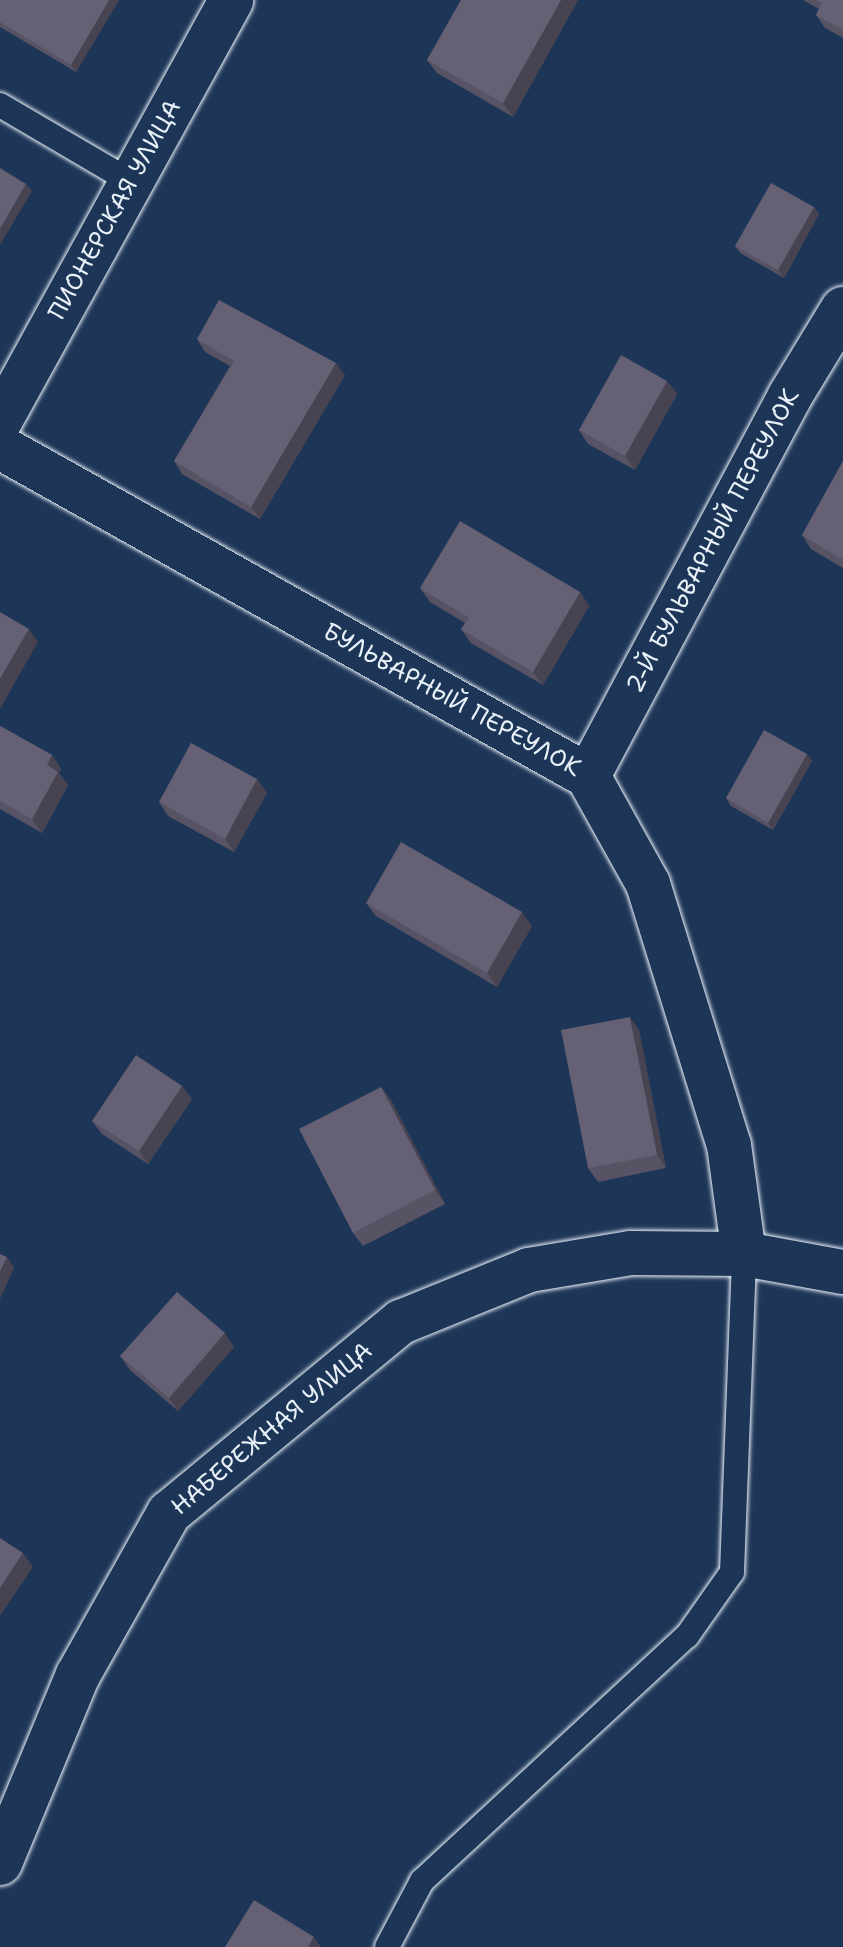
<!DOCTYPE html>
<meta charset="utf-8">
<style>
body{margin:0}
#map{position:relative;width:843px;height:1947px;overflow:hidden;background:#1d3557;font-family:"Shantell Sans",sans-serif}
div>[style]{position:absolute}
.roads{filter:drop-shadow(0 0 2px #e8f1f8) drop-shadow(0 0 2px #e8f1f8)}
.service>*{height:24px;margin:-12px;padding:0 12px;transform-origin:12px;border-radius:12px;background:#1d3557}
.minor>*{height:44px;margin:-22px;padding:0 22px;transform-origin:22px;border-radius:22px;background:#1d3557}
.wall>*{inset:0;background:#575364}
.shaded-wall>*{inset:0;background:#474351}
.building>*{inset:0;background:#656074}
span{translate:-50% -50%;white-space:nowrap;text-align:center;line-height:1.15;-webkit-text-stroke:8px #1d3557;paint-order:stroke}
.street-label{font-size:24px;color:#e8f1f8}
</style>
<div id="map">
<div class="roads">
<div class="service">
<i style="left:0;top:105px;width:152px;rotate:30.4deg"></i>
<i style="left:387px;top:1947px;width:75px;rotate:-62.1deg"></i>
<i style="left:422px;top:1881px;width:361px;rotate:-42.8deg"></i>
<i style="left:687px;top:1636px;width:78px;rotate:-54.9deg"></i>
<i style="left:732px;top:1572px;width:318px;rotate:-87.8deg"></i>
</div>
<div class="minor">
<i style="left:0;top:421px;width:480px;rotate:-61.2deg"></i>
<i style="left:0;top:447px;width:674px;rotate:29.23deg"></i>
<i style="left:588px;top:776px;width:124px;rotate:60.9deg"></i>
<i style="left:648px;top:884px;width:273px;rotate:72.8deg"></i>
<i style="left:729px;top:1145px;width:110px;rotate:82.2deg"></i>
<i style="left:588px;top:776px;width:430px;rotate:-62deg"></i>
<i style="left:790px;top:396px;width:102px;rotate:-58.7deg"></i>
<i style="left:0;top:1863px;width:204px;rotate:-67.5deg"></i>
<i style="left:78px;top:1675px;width:186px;rotate:-60.7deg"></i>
<i style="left:169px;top:1513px;width:301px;rotate:-39.5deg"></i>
<i style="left:401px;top:1322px;width:138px;rotate:-22.1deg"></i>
<i style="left:529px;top:1270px;width:103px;rotate:-9.5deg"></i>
<i style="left:631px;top:1253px;width:113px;rotate:0.5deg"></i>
<i style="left:744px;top:1254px;width:101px;rotate:10.3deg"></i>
</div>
</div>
<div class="wall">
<i style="clip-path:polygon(0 0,119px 0,76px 72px,0 27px)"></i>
<i style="clip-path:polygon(461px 0,578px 0,513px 117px,437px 73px,427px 60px)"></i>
<i style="clip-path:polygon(803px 0,843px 0,843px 38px,825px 28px,816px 15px,819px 9px)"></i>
<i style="clip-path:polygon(814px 207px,819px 214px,784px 278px,740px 253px,735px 246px)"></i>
<i style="clip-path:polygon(197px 339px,345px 375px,260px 519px,182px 474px,174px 461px,230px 366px,205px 352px)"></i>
<i style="clip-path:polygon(667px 381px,677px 394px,635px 470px,588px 444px,579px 430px)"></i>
<i style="clip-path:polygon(843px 461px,843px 568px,811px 549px,802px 535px)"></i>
<i style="clip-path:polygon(420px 588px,580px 592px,589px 606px,543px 685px,471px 643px,461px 629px,465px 623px,430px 602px)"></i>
<i style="clip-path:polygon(0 726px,52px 755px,61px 769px,59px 773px,68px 785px,42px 833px,0 809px)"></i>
<i style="clip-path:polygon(807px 754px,812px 761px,773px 830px,731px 806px,726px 798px)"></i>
<i style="clip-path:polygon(257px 779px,267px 793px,234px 852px,168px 816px,159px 802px)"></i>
<i style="clip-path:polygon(366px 903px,532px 926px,497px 987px,376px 916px)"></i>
<i style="clip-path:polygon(639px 1030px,666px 1168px,598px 1182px,588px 1168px)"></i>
<i style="clip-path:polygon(182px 1086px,192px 1099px,148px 1164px,102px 1134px,92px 1121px)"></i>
<i style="clip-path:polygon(381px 1087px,391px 1100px,445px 1204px,363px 1246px,353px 1233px)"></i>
<i style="clip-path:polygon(234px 1347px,178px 1411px,130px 1370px,120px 1356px)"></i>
</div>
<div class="shaded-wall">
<i style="clip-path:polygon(109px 0,119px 0,76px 72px,71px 65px)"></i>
<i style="clip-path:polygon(561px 0,578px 0,513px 117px,503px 103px)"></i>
<i style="clip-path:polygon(26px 184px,32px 191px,0 245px,0 229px)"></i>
<i style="clip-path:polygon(814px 207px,819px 214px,784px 278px,778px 270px)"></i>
<i style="clip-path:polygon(336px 363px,345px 375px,260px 519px,251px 507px)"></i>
<i style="clip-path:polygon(667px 381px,677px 394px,635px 470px,625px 456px)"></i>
<i style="clip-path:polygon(580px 592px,589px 606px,543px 685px,533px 672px)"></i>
<i style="clip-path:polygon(29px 629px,38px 642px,0 709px,0 679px)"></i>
<i style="clip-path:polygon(807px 754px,812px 761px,773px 830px,768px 823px)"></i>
<i style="clip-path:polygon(52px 755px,61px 769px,59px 773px,68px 785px,42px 833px,32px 819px,47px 765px)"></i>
<i style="clip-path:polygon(257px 779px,267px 793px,234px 852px,225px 839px)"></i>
<i style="clip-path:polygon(522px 912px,532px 926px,497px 987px,487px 973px)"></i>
<i style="clip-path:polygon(630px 1017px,639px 1030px,666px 1168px,657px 1155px)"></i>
<i style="clip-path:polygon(182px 1086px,192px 1099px,148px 1164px,139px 1151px)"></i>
<i style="clip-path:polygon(381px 1087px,391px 1100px,445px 1204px,435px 1190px)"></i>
<i style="clip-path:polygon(7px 1257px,14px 1268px,0 1299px,0 1272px)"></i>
<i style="clip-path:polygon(225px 1333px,234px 1347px,178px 1411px,169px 1398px)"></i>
<i style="clip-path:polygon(23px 1553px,33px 1567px,0 1616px,0 1588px)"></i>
<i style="clip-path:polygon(314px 1937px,321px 1947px,308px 1947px)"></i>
</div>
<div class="building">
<i style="clip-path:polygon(0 0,109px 0,71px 65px,0 22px)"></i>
<i style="clip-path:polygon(461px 0,561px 0,503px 103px,427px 60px)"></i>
<i style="clip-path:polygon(817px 0,843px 0,843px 30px,816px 15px,822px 3px)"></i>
<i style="clip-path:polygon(0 168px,26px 184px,0 229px)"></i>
<i style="clip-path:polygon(771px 183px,814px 207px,778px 270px,735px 246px)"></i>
<i style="clip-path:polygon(219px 300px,336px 363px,251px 507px,174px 461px,234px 361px,197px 339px)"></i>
<i style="clip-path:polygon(621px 355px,667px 381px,625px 456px,579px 430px)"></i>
<i style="clip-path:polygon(843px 461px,843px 560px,802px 535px)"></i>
<i style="clip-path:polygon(460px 521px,580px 592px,533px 672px,461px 629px,469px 618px,420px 588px)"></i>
<i style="clip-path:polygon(0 612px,29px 629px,0 679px)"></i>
<i style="clip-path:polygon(0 726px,52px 755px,47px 765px,58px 772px,32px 819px,0 801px)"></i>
<i style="clip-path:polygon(764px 730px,807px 754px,768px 823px,726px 798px)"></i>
<i style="clip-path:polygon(191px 743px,257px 779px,225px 839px,159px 802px)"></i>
<i style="clip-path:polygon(401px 842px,522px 912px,487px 973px,366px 903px)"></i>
<i style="clip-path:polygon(630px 1017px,657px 1155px,588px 1168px,561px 1030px)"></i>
<i style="clip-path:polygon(136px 1055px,182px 1086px,139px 1151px,92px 1121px)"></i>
<i style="clip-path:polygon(381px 1087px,435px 1190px,353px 1233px,299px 1129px)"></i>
<i style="clip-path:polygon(0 1254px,7px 1257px,0 1272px)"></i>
<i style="clip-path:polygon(177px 1292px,225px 1333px,169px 1398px,120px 1356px)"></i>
<i style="clip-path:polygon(0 1538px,23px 1553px,0 1588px)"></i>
<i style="clip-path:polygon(254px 1900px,314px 1937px,308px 1947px,225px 1947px)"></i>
</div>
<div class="street-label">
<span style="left:115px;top:210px;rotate:-61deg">ПИОНЕРСКАЯ УЛИЦА</span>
<span style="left:713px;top:541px;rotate:-62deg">2-Й БУЛЬВАРНЫЙ ПЕРЕУЛОК</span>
<span style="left:452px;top:700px;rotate:29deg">БУЛЬВАРНЫЙ ПЕРЕУЛОК</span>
<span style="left:272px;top:1429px;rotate:-40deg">НАБЕРЕЖНАЯ УЛИЦА</span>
</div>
</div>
